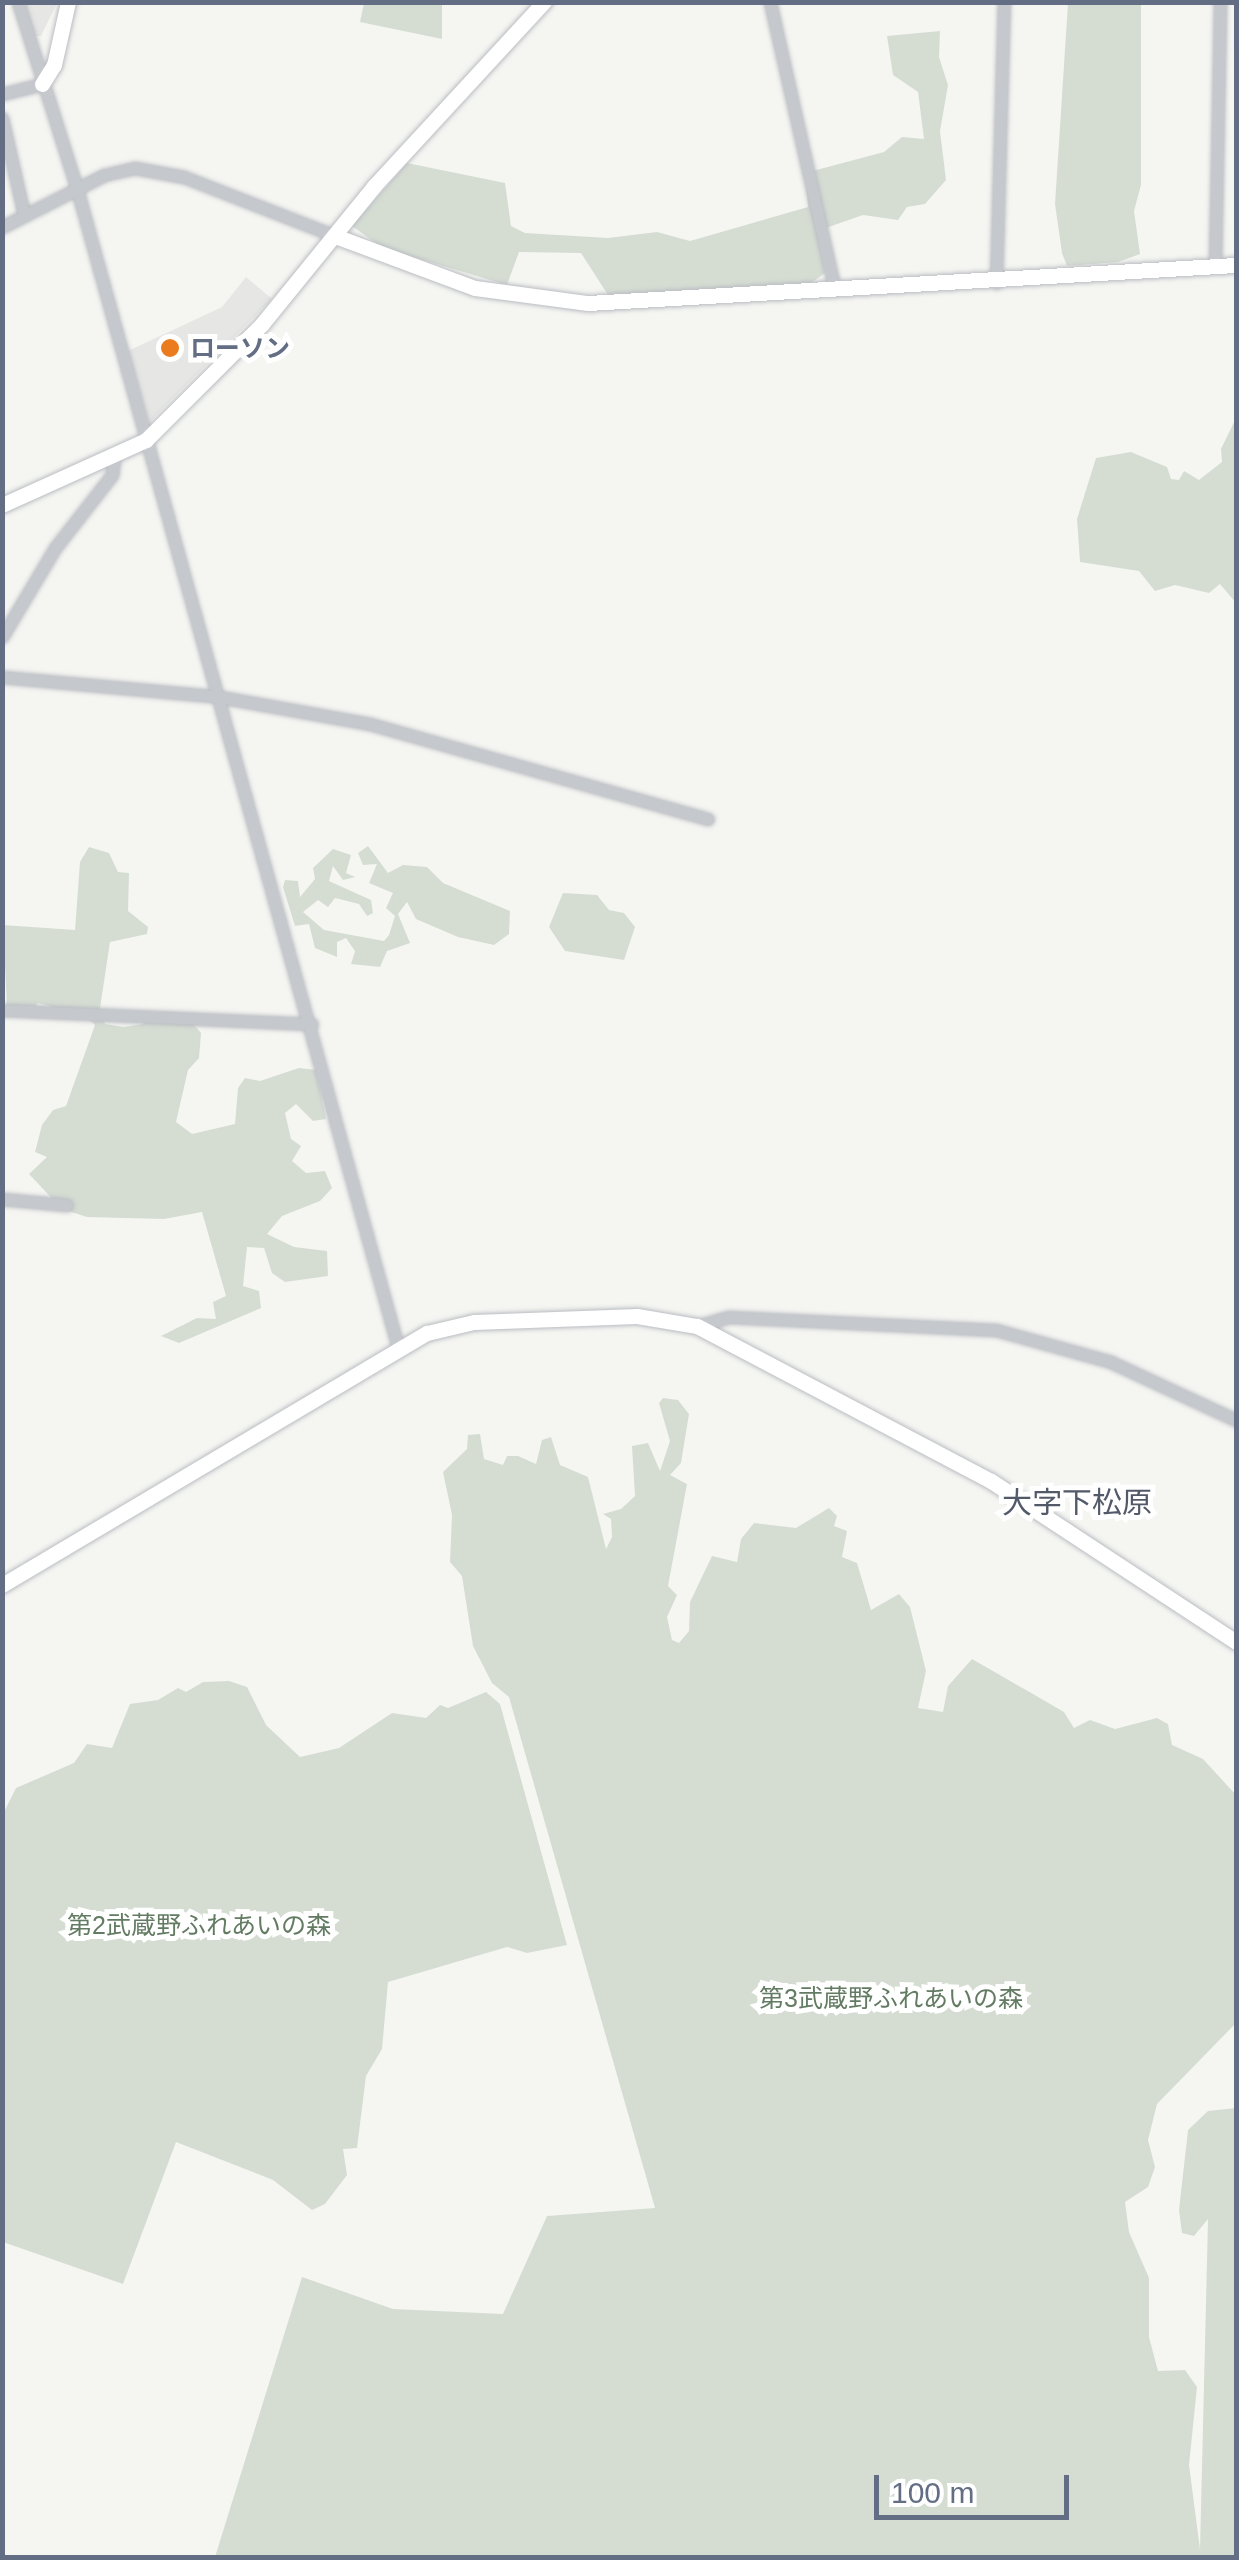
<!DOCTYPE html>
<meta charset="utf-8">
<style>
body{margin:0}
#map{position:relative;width:1239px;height:2560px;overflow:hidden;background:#f5f6f2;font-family:Arial,"Noto Sans JP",sans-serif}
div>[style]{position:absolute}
.built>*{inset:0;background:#e6e6e5}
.green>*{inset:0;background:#d5ddd3}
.roads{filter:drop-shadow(0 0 2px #babcc2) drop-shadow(0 0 2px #babcc2)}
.street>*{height:11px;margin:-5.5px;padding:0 5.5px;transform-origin:5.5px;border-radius:5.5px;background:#c5c8cc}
.secondary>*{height:15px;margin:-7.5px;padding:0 7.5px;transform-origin:7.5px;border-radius:7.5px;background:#fff}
.dots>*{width:28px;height:28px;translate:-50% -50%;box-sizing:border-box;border:5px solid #fff;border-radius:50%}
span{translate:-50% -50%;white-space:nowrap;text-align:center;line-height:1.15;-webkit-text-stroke:10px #fff;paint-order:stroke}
.poi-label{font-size:25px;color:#636e84;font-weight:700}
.left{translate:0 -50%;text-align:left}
.park-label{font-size:25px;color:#637b63}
.quarter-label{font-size:30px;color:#525969}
.frame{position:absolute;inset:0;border:5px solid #636e84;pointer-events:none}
.scale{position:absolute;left:874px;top:2475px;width:195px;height:45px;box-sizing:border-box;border:5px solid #636e84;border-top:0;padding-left:12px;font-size:30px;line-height:35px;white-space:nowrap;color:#636e84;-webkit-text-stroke:8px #fff;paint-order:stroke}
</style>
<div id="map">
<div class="built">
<i style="clip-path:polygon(24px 3px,57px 3px,41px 36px,33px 36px)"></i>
<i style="clip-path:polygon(246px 277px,272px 299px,149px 423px,128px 351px,222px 307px)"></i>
</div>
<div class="green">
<i style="clip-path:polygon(364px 3px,442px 3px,442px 39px,360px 22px)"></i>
<i style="clip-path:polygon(1068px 3px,1141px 3px,1141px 185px,1134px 211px,1140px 254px,1118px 262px,1067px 266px,1062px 253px,1055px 204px)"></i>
<i style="clip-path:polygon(940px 31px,939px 57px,948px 85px,940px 131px,946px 180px,925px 204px,907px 207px,898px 220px,863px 215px,817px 231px,825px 273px,811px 283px,608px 295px,581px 253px,519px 252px,507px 285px,383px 248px,352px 226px,407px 163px,505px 183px,511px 226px,525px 233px,608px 238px,657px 232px,690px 241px,808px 207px,805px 173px,884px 152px,902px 137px,924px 139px,918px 92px,893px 75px,887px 36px)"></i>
<i style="clip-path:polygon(1236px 418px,1236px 603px,1220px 584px,1209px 593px,1175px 585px,1155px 591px,1139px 571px,1080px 562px,1077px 519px,1096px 458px,1131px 452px,1167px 467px,1171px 479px,1179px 480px,1184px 471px,1199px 480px,1222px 462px,1221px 449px)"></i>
<i style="clip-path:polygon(368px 846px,388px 873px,403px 865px,427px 867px,443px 883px,510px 911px,509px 934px,494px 945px,458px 937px,416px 919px,407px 902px,398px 914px,410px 943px,387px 951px,380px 967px,351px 964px,355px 951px,346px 938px,337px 942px,337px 957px,315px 948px,309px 924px,295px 926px,283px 887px,285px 880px,298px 881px,300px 897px,315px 879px,313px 868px,333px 849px,351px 855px,346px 873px,355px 877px,343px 880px,333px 866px,329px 881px,371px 900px,373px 913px,367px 916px,359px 904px,335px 898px,328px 907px,318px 900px,303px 912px,324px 930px,384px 941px,389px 935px,395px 916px,386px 908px,393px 893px,369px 883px,377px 864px,363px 865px,358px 853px)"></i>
<i style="clip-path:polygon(89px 847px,109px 853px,118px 872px,129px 873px,128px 911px,148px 927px,147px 934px,110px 942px,100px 1008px,105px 1024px,124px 1027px,143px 1024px,147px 1012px,183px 1013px,201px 1033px,199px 1058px,188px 1070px,176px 1122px,192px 1134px,235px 1124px,238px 1088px,245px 1078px,260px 1081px,299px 1068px,316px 1070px,326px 1119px,313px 1121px,296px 1104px,285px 1113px,291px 1139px,301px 1146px,292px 1161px,306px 1173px,325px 1171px,332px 1188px,320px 1201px,282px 1216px,267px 1234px,294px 1247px,327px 1251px,328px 1276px,285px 1282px,272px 1273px,264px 1248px,247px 1247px,243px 1286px,259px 1291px,261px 1308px,179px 1343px,161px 1336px,197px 1318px,216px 1319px,213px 1302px,226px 1296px,202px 1212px,164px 1219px,87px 1217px,62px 1209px,29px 1174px,47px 1157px,35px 1152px,42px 1125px,53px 1110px,66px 1106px,95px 1025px,83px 1014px,38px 1003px,28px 1013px,7px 1007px,3px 925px,75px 930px,80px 862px)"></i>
<i style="clip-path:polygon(563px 893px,597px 895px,609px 910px,624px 913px,635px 927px,624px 960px,565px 951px,549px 927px)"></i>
<i style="clip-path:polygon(663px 1398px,678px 1400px,689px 1414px,681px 1463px,670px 1475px,687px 1484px,668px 1586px,677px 1595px,667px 1617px,672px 1640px,679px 1643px,689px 1631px,690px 1602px,712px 1556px,737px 1562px,741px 1539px,754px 1523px,796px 1528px,829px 1508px,837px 1516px,834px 1526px,847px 1531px,842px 1557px,857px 1563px,871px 1610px,899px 1594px,910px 1607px,926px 1671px,918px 1708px,943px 1712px,948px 1686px,972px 1659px,1064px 1712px,1074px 1728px,1090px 1720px,1115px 1729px,1157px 1718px,1168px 1724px,1172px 1745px,1203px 1759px,1236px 1795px,1236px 2023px,1157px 2104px,1148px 2140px,1155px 2167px,1148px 2187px,1125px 2202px,1129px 2232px,1149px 2278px,1149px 2337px,1158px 2371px,1185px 2370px,1197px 2387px,1189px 2465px,1200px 2549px,1208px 2219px,1194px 2236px,1182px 2233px,1179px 2210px,1188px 2130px,1208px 2111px,1236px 2108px,1236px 2557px,215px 2557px,302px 2277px,393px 2309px,503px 2314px,547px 2216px,655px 2208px,509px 1697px,492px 1683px,473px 1646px,462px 1576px,450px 1562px,452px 1515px,443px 1472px,467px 1449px,468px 1435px,480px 1434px,484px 1459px,503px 1465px,507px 1456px,518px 1456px,536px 1464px,542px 1440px,551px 1437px,560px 1465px,588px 1477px,606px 1549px,612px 1537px,611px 1519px,603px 1514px,621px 1509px,635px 1496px,632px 1446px,648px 1443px,660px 1471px,670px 1441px,659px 1403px)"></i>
<i style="clip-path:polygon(229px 1681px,247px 1687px,266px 1725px,300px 1757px,339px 1748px,392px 1713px,426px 1718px,440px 1705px,448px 1708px,486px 1692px,500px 1704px,567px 1945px,527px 1953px,507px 1947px,388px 1982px,382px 2049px,366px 2076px,357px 2148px,343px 2149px,347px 2175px,325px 2204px,312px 2210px,273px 2180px,176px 2142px,123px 2284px,3px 2242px,3px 1814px,16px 1788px,74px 1763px,87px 1744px,112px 1748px,130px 1704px,158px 1700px,178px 1688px,186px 1692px,203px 1682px)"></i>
</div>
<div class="roads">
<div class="street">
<i style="left:18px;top:2px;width:196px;rotate:72.5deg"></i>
<i style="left:77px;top:189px;width:1202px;rotate:74.51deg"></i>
<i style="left:770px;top:2px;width:296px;rotate:77.3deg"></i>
<i style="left:2px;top:94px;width:41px;rotate:-14deg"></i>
<i style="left:2px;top:118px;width:99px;rotate:77.2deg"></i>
<i style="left:2px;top:227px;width:114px;rotate:-27deg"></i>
<i style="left:104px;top:175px;width:32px;rotate:-13deg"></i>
<i style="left:135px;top:168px;width:50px;rotate:10.4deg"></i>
<i style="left:184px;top:177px;width:162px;rotate:21.3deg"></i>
<i style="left:1215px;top:267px;width:265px;rotate:-88.9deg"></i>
<i style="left:996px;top:283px;width:281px;rotate:-88.4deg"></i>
<i style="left:2px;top:637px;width:104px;rotate:-59.2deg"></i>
<i style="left:55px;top:548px;width:93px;rotate:-52deg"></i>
<i style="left:112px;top:475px;width:21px;rotate:-82deg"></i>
<i style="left:2px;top:677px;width:219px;rotate:5.2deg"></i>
<i style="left:220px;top:697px;width:152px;rotate:10.2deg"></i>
<i style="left:370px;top:724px;width:351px;rotate:15.7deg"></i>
<i style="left:2px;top:1010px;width:310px;rotate:2.6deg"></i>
<i style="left:2px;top:1199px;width:65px;rotate:5.3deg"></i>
<i style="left:697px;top:1326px;width:33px;rotate:-16deg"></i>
<i style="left:729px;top:1317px;width:267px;rotate:2.8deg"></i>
<i style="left:996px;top:1330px;width:119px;rotate:15.5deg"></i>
<i style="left:1111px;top:1362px;width:138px;rotate:24.9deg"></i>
</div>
<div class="secondary">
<i style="left:42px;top:84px;width:22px;rotate:-58deg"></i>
<i style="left:54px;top:65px;width:65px;rotate:-77.5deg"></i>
<i style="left:335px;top:236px;width:149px;rotate:20.4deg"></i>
<i style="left:475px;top:288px;width:114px;rotate:7.6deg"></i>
<i style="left:588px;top:303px;width:649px;rotate:-3.36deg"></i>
<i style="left:2px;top:505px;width:158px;rotate:-24.3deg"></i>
<i style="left:146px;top:440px;width:164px;rotate:-45deg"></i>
<i style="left:262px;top:324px;width:178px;rotate:-50.9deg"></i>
<i style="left:374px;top:186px;width:251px;rotate:-47.3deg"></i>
<i style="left:2px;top:1585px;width:494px;rotate:-30.7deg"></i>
<i style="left:427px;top:1333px;width:48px;rotate:-13.2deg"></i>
<i style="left:474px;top:1322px;width:163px;rotate:-2.1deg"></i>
<i style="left:637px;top:1316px;width:61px;rotate:9.5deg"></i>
<i style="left:697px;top:1326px;width:332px;rotate:27.8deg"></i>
<i style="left:991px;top:1481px;width:293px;rotate:33.3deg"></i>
</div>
</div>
<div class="dots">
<i style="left:170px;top:348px;background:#ea7c1e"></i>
</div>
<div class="poi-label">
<span class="left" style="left:190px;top:348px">ローソン</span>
</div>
<div class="park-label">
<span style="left:199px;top:1925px">第2武蔵野ふれあいの森</span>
<span style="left:891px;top:1998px">第3武蔵野ふれあいの森</span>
</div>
<div class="quarter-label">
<span style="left:1077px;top:1503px">大字下松原</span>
</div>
<div class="frame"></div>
<div class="scale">100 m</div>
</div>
